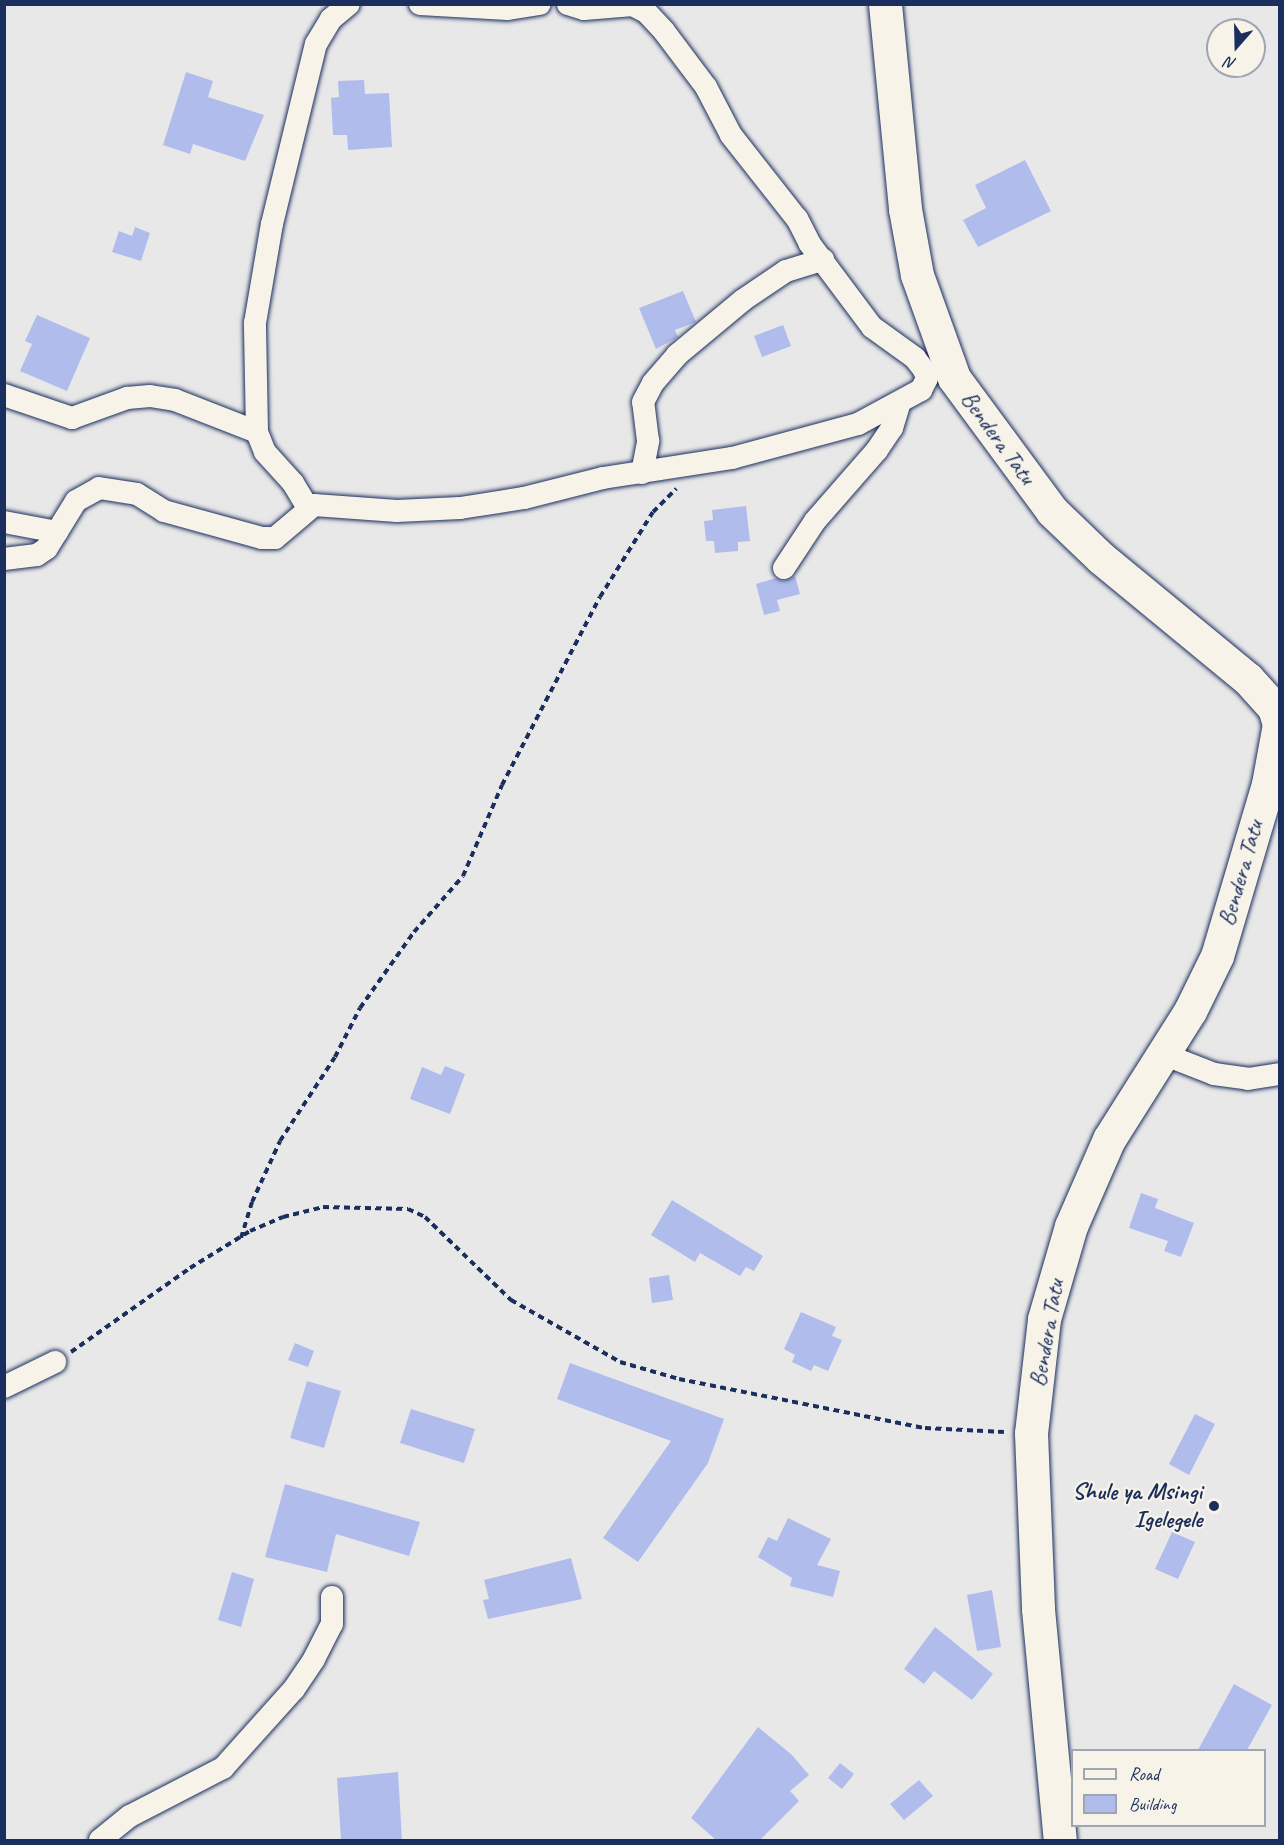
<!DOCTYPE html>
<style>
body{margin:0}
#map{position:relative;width:1284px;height:1845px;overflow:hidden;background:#e9e8e9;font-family:Caveat,sans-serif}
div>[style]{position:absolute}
.building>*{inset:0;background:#b0bcec}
.path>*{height:4px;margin-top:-2px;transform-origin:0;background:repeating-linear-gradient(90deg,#1b2f5e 0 6px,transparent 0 10.5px)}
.roads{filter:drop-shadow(0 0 2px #1b2f5e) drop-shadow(0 0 2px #1b2f5e)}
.minor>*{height:22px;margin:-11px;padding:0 11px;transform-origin:11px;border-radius:11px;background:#f7f3e8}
.secondary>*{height:33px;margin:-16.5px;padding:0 16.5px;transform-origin:16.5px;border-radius:16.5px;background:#f7f3e8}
.dots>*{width:16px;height:16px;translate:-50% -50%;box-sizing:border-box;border:3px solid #f7f3e8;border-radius:50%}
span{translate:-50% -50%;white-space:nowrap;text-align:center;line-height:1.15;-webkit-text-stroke:4.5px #f7f3e8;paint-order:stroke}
.street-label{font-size:24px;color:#1b2f5e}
.poi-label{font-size:24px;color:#1b2f5e;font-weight:700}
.right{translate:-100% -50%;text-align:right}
.frame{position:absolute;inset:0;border:6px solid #1b2f5e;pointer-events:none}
.legend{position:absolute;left:1071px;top:1749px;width:195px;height:78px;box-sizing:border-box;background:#f7f3e8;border:2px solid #9fa5b1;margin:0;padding:8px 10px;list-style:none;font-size:18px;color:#1b2f5e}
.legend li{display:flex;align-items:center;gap:12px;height:30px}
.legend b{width:30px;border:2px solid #9fa5b1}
.north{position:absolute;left:1206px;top:18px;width:60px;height:60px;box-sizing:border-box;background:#f7f3e8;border:2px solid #9fa5b1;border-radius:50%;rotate:200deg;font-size:16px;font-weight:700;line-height:24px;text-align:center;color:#1b2f5e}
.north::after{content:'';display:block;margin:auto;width:21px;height:27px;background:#1b2f5e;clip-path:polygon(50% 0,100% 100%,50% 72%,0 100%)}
</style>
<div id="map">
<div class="building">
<i style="clip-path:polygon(186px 72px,213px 81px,208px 97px,264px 115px,245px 161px,193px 144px,190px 154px,163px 145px)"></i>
<i style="clip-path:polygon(364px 80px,365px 94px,389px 93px,392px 147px,348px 150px,347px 135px,333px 135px,331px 98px,339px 97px,338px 81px)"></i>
<i style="clip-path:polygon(1025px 160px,1051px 211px,978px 247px,963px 220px,986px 208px,975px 185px)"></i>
<i style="clip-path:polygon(135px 227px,150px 233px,141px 261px,112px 252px,119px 231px,132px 236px)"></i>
<i style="clip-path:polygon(683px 291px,696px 322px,675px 330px,678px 337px,656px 349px,639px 308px)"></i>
<i style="clip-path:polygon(37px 315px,90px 338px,67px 391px,20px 371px,32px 344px,25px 341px)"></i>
<i style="clip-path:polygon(783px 325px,791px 346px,762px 357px,754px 336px)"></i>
<i style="clip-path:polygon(746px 506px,750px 541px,738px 542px,738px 551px,715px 553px,714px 541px,706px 541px,704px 521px,713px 520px,712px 510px)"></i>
<i style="clip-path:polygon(795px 576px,800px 594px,777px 600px,780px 611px,764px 615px,756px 584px,776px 578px,784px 581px)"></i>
<i style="clip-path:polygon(445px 1066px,465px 1074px,450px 1114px,410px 1099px,422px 1067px,441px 1075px)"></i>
<i style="clip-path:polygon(1141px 1193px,1158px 1199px,1155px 1208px,1194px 1223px,1181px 1257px,1164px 1251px,1168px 1241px,1129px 1228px)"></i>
<i style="clip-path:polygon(672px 1200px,763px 1256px,754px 1271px,746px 1267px,740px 1276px,700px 1253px,695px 1262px,651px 1235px)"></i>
<i style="clip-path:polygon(669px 1275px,673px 1300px,652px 1303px,649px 1278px)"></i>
<i style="clip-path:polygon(801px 1312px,836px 1327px,832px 1336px,842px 1340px,828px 1371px,814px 1365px,811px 1371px,792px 1362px,795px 1355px,784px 1349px)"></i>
<i style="clip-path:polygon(295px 1343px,314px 1351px,308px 1367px,288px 1360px)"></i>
<i style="clip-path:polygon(570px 1363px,724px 1419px,708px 1463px,638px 1562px,603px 1538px,671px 1441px,557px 1399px)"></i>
<i style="clip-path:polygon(307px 1381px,341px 1391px,324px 1448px,290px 1438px)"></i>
<i style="clip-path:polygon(411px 1409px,475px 1429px,464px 1463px,400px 1443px)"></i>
<i style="clip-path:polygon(1195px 1414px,1215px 1424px,1189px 1475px,1169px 1464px)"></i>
<i style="clip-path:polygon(285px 1484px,420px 1522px,409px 1556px,336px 1534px,327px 1572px,265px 1557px)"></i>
<i style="clip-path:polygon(788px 1518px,831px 1539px,817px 1565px,840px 1571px,833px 1597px,790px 1586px,792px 1578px,758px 1557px,768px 1537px,777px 1541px)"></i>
<i style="clip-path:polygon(1172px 1532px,1195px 1542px,1178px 1579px,1155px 1569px)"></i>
<i style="clip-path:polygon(571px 1558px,582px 1599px,488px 1619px,483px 1600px,489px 1599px,484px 1580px)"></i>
<i style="clip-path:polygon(232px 1572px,254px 1579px,241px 1627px,218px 1620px)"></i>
<i style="clip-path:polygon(992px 1590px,1001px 1647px,977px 1651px,967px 1595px)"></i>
<i style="clip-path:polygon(935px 1627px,993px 1674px,972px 1700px,934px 1671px,924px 1684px,904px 1669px)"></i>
<i style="clip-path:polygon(1234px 1684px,1272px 1705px,1247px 1750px,1198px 1750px)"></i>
<i style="clip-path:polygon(758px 1727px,792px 1755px,809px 1775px,790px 1791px,799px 1801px,760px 1840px,716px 1840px,691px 1818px)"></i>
<i style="clip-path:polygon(840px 1763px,854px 1774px,842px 1789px,828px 1778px)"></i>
<i style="clip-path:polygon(398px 1772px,402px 1840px,341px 1840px,337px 1778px)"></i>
<i style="clip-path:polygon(919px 1780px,933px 1796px,904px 1820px,890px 1804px)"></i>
</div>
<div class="path">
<i style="left:241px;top:1238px;width:38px;rotate:-73deg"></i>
<i style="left:252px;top:1202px;width:67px;rotate:-65.3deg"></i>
<i style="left:280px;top:1141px;width:100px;rotate:-56.8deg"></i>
<i style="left:335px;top:1057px;width:55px;rotate:-63deg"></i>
<i style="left:360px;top:1008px;width:93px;rotate:-54.6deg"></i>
<i style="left:414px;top:932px;width:74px;rotate:-48.8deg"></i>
<i style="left:463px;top:876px;width:99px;rotate:-66.8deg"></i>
<i style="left:502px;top:785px;width:212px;rotate:-62.5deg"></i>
<i style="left:600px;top:597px;width:100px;rotate:-58.1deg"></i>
<i style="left:653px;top:512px;width:33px;rotate:-45deg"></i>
<i style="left:71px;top:1352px;width:146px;rotate:-35.2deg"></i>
<i style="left:190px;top:1268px;width:70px;rotate:-31.7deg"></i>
<i style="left:250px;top:1231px;width:36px;rotate:-23deg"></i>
<i style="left:283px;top:1217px;width:41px;rotate:-14deg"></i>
<i style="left:323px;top:1207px;width:85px;rotate:1.3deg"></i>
<i style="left:408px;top:1209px;width:19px;rotate:25deg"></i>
<i style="left:425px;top:1217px;width:120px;rotate:44deg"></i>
<i style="left:511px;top:1300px;width:125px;rotate:29.6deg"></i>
<i style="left:620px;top:1362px;width:61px;rotate:16.1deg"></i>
<i style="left:679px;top:1379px;width:251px;rotate:11.3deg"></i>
<i style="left:925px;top:1428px;width:79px;rotate:2.9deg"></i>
</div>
<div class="roads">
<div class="minor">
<i style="left:420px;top:4px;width:88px;rotate:3.3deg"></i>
<i style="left:508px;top:9px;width:32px;rotate:-9deg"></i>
<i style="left:4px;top:395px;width:72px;rotate:18.7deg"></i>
<i style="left:72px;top:418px;width:59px;rotate:-20deg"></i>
<i style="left:127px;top:398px;width:23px;rotate:-5deg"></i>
<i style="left:150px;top:396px;width:25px;rotate:9deg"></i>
<i style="left:175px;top:400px;width:88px;rotate:21.3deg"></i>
<i style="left:642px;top:473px;width:33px;rotate:-79deg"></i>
<i style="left:648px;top:441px;width:39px;rotate:-97deg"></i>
<i style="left:643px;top:402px;width:21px;rotate:-62deg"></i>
<i style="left:653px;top:383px;width:37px;rotate:-49deg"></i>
<i style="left:677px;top:355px;width:86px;rotate:-39.8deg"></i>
<i style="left:743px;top:300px;width:52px;rotate:-34deg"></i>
<i style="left:786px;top:271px;width:39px;rotate:-17deg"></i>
<i style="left:308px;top:508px;width:29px;rotate:-121deg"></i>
<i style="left:293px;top:483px;width:42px;rotate:-132.1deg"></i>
<i style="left:265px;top:452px;width:22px;rotate:-112deg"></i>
<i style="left:257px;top:432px;width:109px;rotate:-91.1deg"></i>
<i style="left:255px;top:323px;width:100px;rotate:-80.3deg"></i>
<i style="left:272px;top:224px;width:185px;rotate:-76.3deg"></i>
<i style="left:316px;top:44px;width:29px;rotate:-59deg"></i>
<i style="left:331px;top:19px;width:23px;rotate:-40deg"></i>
<i style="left:4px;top:522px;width:54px;rotate:10.7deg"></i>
<i style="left:4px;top:559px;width:33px;rotate:-7deg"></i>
<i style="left:37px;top:555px;width:12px;rotate:-35deg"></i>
<i style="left:47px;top:548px;width:55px;rotate:-58.3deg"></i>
<i style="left:76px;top:501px;width:26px;rotate:-29deg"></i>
<i style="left:99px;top:488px;width:38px;rotate:9deg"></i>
<i style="left:137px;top:494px;width:32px;rotate:32deg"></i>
<i style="left:164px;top:511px;width:102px;rotate:15.4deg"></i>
<i style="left:262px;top:538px;width:13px"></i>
<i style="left:275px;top:538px;width:51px;rotate:-40.2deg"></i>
<i style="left:314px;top:505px;width:83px;rotate:4.1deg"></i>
<i style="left:397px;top:511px;width:63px;rotate:-2.7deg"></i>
<i style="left:460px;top:508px;width:65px;rotate:-8.9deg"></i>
<i style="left:524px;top:498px;width:81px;rotate:-14.2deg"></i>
<i style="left:603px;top:478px;width:131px;rotate:-8.8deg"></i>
<i style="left:732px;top:458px;width:131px;rotate:-15.1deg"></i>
<i style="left:858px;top:424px;width:72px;rotate:-28.4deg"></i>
<i style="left:921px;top:390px;width:13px;rotate:-63deg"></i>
<i style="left:927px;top:378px;width:9px;rotate:-111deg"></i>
<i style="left:924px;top:370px;width:15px;rotate:-127deg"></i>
<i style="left:915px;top:358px;width:53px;rotate:-144.2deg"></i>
<i style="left:872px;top:327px;width:104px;rotate:-126.8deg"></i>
<i style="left:810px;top:244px;width:28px;rotate:-117deg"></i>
<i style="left:797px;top:219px;width:107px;rotate:-128.2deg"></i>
<i style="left:731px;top:135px;width:54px;rotate:-117.5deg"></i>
<i style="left:706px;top:87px;width:70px;rotate:-126.9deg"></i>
<i style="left:664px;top:31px;width:26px;rotate:-133deg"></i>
<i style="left:646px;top:12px;width:15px;rotate:-152deg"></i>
<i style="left:633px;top:5px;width:49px;rotate:175.3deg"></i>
<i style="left:584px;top:9px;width:17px;rotate:-163deg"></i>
<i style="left:784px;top:568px;width:56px;rotate:-56.6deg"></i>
<i style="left:815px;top:521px;width:94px;rotate:-48.9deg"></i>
<i style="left:877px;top:450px;width:27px;rotate:-56deg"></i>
<i style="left:892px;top:428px;width:24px;rotate:-73deg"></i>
<i style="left:1163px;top:1054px;width:55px;rotate:21.4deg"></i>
<i style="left:1214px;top:1074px;width:34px;rotate:8deg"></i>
<i style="left:1248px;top:1079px;width:32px;rotate:-9deg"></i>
<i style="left:4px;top:1387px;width:57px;rotate:-26.1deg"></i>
<i style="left:100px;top:1840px;width:38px;rotate:-39deg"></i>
<i style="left:130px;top:1816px;width:105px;rotate:-27.3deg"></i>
<i style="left:223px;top:1768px;width:106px;rotate:-48.1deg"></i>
<i style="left:294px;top:1689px;width:36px;rotate:-56deg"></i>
<i style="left:314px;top:1659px;width:39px;rotate:-63deg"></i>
<i style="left:332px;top:1624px;width:27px;rotate:-90deg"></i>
</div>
<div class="secondary">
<i style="left:885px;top:4px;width:206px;rotate:84.4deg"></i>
<i style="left:905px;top:209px;width:67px;rotate:79.7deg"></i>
<i style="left:917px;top:275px;width:109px;rotate:70.2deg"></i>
<i style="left:954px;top:378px;width:165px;rotate:53.6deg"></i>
<i style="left:1052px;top:511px;width:68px;rotate:43.8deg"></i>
<i style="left:1101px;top:558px;width:190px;rotate:39.5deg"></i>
<i style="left:1248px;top:679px;width:39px;rotate:48deg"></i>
<i style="left:1274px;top:708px;width:17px;rotate:73deg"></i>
<i style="left:1279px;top:724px;width:61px;rotate:100.4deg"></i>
<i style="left:1268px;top:784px;width:179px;rotate:106.5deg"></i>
<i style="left:1217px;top:956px;width:61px;rotate:116.1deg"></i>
<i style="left:1190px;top:1011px;width:151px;rotate:122.3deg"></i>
<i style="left:1109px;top:1139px;width:95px;rotate:113.6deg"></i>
<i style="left:1071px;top:1226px;width:97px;rotate:106.2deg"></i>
<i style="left:1044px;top:1319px;width:115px;rotate:96.5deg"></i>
<i style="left:1031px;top:1433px;width:176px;rotate:87.7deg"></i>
<i style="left:1038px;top:1609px;width:232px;rotate:84.6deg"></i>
</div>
</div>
<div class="dots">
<i style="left:1214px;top:1506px;background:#1b2f5e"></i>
</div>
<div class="street-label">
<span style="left:998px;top:438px;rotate:54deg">Bendera Tatu</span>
<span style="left:1241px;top:873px;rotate:-74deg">Bendera Tatu</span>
<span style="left:1047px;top:1333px;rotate:-80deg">Bendera Tatu</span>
</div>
<div class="poi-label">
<span class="right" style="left:1202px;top:1506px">Shule ya Msingi<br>Igelegele</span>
</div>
<div class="frame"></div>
<ul class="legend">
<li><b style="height:8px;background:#f7f3e8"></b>Road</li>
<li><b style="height:16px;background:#b0bcec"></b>Building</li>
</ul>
<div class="north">N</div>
</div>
